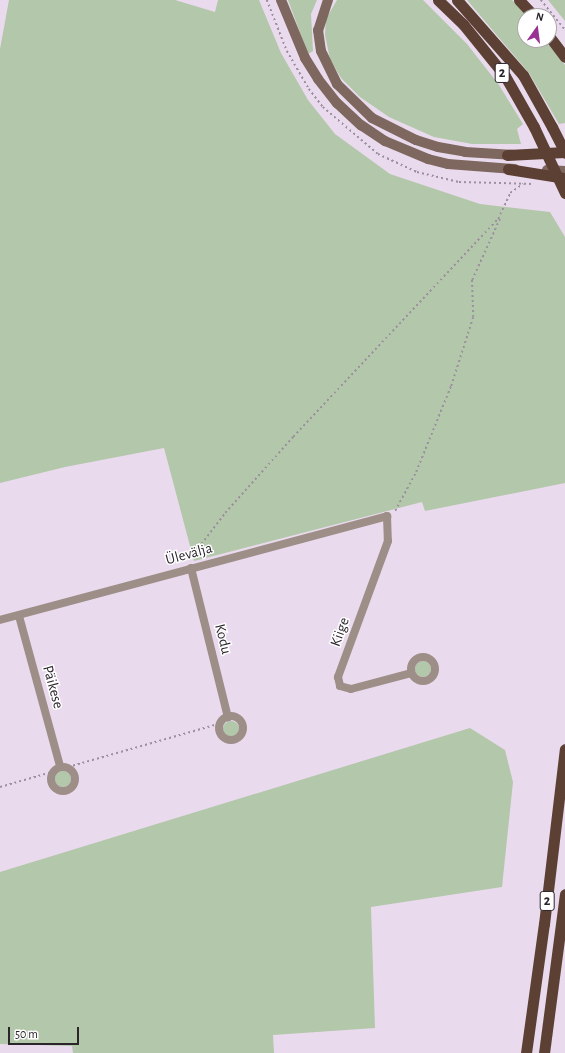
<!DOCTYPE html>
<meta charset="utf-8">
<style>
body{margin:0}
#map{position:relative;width:565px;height:1053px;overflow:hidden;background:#eadaee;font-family:"Alegreya Sans",sans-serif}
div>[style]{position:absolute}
.green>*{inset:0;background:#b3c7aa}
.round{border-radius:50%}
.path>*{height:1.5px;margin-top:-0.75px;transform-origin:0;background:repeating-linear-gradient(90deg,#9c909f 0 2px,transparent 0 5px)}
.minor>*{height:8px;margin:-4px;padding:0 4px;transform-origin:4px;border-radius:4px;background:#9e8e88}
.minor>.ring{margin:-4px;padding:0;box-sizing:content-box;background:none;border:8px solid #9e8e88;border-radius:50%}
.secondary>*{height:10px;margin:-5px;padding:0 5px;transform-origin:5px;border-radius:5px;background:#7e675e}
.trunk>*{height:11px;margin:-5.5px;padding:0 5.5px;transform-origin:5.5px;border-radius:5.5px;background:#5c4034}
.trunk-bridge>*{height:11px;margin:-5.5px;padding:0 5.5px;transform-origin:5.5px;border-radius:5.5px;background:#5c4034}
span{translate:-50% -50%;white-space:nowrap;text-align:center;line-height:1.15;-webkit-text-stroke:3px #fff;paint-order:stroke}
.shield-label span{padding:1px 3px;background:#fff;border:1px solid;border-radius:3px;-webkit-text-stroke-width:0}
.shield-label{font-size:14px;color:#2a242b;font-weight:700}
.street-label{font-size:15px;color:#2a242b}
.north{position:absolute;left:517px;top:8px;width:40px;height:40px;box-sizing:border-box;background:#fff;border:1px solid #aaa7aa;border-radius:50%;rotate:14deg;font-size:11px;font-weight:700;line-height:16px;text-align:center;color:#2a242b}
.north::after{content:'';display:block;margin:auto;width:14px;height:18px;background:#993194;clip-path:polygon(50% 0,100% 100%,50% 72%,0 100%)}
.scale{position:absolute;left:8px;top:1027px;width:71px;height:18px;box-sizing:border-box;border:2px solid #2a242b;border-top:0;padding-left:5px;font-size:12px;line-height:14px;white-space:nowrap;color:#2a242b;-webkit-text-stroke:3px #fff;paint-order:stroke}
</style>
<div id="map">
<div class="green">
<i style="clip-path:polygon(9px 0,175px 0,215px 12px,218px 0,259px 0,281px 53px,308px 100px,335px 134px,390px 174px,480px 204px,550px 212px,565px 237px,565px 483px,425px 511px,422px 502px,194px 561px,164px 448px,65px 467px,0 483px,0 49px)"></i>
<i style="clip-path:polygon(288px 0,317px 0,311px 14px,313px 51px,308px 54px)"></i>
<i style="clip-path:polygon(337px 0,423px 0,467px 44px,499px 85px,523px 124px,517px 129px,521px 144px,472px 144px,434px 137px,389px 117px,360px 97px,341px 78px,330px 59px,325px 35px,326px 19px)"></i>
<i style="clip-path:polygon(467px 0,512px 0,525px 13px,527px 16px,525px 40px,545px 40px,565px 65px,565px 123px,559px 124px,529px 73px)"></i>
<i style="clip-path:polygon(548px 0,565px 0,565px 21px)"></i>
<i class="round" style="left:415px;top:661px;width:16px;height:16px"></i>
<i class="round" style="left:223px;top:721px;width:16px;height:16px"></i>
<i style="clip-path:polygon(470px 728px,505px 750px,513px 782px,502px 887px,371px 907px,375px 1028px,273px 1035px,274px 1053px,73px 1053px,72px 1046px,0 1044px,0 872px)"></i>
<i class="round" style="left:55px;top:771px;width:16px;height:16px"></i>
</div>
<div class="path">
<i style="left:267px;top:0;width:55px;rotate:68.6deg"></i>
<i style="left:287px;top:51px;width:44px;rotate:59.9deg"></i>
<i style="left:309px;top:89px;width:23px;rotate:52deg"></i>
<i style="left:323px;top:107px;width:72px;rotate:40.5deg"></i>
<i style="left:378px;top:154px;width:43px;rotate:24.8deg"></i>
<i style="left:417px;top:172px;width:43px;rotate:13.4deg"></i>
<i style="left:459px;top:182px;width:74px;rotate:1.5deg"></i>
<i style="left:541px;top:0;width:38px;rotate:51deg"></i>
<i style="left:395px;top:511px;width:44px;rotate:-61.7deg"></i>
<i style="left:416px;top:472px;width:93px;rotate:-67.9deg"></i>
<i style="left:451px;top:386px;width:72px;rotate:-72.3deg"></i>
<i style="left:473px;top:317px;width:37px;rotate:-92deg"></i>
<i style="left:472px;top:280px;width:70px;rotate:-65.6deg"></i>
<i style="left:189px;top:560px;width:59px;rotate:-52.5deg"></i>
<i style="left:225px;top:513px;width:102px;rotate:-48.2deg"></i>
<i style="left:293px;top:437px;width:299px;rotate:-46.8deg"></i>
<i style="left:498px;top:219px;width:29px;rotate:-65deg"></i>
<i style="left:510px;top:193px;width:16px;rotate:-35deg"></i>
<i style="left:68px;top:767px;width:159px;rotate:-16deg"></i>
<i style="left:0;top:787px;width:54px;rotate:-16.1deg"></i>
</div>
<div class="minor">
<i style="left:191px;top:568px;width:154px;rotate:76.1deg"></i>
<i style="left:19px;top:616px;width:156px;rotate:74.7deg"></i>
<i style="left:0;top:620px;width:401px;rotate:-15deg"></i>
<i style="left:387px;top:516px;width:25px;rotate:88deg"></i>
<i style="left:388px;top:541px;width:145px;rotate:110.2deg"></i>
<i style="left:338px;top:677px;width:9px;rotate:77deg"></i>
<i style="left:340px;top:686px;width:11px;rotate:15deg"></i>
<i style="left:351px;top:689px;width:62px;rotate:-14.9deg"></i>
<i class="ring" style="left:411px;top:657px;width:16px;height:16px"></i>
<i class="ring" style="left:219px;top:716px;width:16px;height:16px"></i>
<i class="ring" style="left:51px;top:767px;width:16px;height:16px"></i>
</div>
<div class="secondary">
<i style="left:281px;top:0;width:63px;rotate:67.5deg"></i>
<i style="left:305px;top:58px;width:25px;rotate:58deg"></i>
<i style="left:318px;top:79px;width:31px;rotate:52deg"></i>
<i style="left:337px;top:103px;width:33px;rotate:43deg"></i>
<i style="left:361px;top:125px;width:29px;rotate:34deg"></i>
<i style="left:385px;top:141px;width:47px;rotate:22.7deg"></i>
<i style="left:428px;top:159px;width:21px;rotate:14deg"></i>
<i style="left:448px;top:164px;width:67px;rotate:4.3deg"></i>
<i style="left:328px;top:0;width:32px;rotate:108deg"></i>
<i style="left:318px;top:30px;width:21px;rotate:82deg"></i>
<i style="left:321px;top:51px;width:37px;rotate:64deg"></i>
<i style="left:337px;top:84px;width:49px;rotate:44.2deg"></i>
<i style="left:372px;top:118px;width:49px;rotate:26.6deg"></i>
<i style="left:416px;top:140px;width:23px;rotate:18deg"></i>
<i style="left:438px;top:147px;width:27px;rotate:10deg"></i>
<i style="left:465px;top:152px;width:50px;rotate:3.4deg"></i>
<i style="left:547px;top:170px;width:18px;rotate:3deg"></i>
</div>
<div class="trunk">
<i style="left:438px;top:0;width:35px;rotate:44deg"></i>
<i style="left:463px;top:24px;width:67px;rotate:51.1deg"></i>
<i style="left:505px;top:76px;width:59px;rotate:60.4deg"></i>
<i style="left:457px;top:0;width:100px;rotate:48.7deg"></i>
<i style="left:523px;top:75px;width:60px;rotate:60.9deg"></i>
<i style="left:519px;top:0;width:22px;rotate:47deg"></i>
<i style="left:549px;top:36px;width:26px;rotate:53deg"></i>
<i style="left:507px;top:155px;width:58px;rotate:-3deg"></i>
<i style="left:508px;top:169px;width:58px;rotate:9deg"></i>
<i style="left:526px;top:1053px;width:130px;rotate:-82.1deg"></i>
<i style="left:544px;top:924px;width:176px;rotate:-83.2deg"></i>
<i style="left:544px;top:1053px;width:160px;rotate:-82.5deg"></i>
</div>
<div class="trunk-bridge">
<i style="left:534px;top:127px;width:73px;rotate:64.8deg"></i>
<i style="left:552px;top:127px;width:29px;rotate:63deg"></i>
</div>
<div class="shield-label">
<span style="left:502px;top:73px">2</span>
<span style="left:547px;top:901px">2</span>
</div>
<div class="street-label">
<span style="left:189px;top:554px;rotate:-15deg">Ülevälja</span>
<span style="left:340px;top:632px;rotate:-70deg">Kiige</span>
<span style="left:223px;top:639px;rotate:76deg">Kodu</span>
<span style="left:53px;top:687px;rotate:75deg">Päikese</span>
</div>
<div class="north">N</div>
<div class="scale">50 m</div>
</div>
